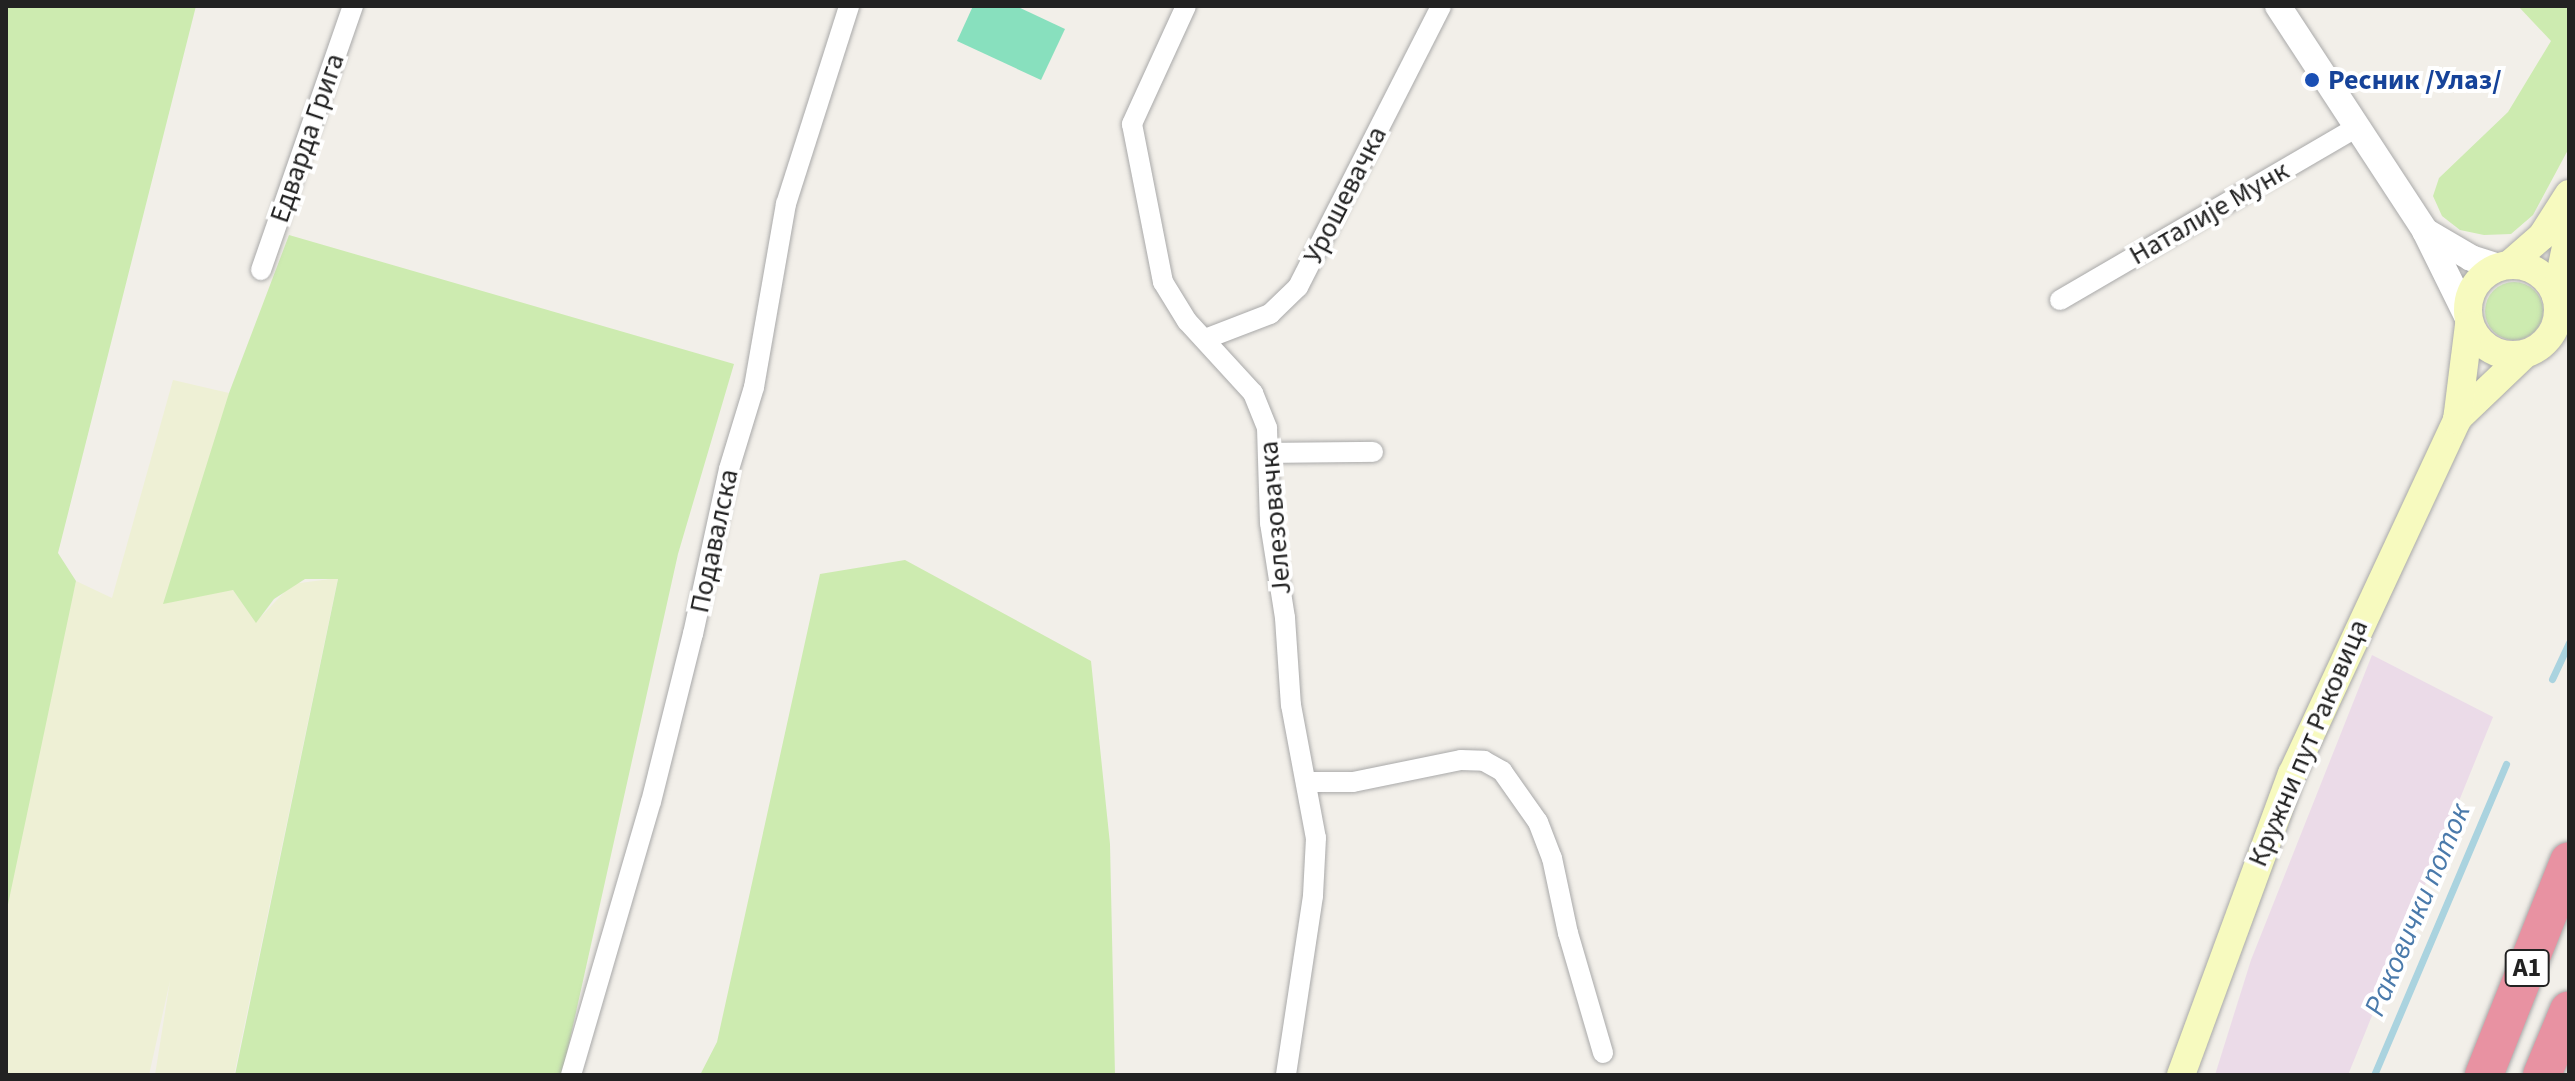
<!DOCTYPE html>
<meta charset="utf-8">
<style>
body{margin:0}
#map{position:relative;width:2575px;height:1081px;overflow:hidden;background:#f2efe9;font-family:"Source Sans 3",sans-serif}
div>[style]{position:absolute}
.industrial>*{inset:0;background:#ebdbe8}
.farmland>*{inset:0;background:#eef0d5}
.grass>*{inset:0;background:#cdebb0}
.round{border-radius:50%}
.pitch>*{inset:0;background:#88e0be}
.stream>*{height:7px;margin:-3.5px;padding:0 3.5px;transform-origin:3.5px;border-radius:3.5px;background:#aad3df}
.roads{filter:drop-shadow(0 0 2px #a9a9a9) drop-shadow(0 0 2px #a9a9a9)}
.minor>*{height:20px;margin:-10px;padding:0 10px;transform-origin:10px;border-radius:10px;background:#fff}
.tertiary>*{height:26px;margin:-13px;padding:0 13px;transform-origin:13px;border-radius:13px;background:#fff}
.secondary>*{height:28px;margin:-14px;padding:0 14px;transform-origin:14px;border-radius:14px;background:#f7fabf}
.secondary>.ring{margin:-14px;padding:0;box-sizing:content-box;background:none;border:28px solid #f7fabf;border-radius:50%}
.motorway>*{height:38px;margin:-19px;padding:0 19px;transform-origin:19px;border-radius:19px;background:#e892a2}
.dots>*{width:22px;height:22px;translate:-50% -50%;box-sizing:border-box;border:4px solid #fff;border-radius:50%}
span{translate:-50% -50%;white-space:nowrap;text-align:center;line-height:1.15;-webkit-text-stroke:8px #fff;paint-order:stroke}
.shield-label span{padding:2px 6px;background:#fff;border:2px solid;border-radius:6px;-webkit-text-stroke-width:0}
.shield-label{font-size:26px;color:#222;font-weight:700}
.transit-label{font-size:28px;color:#164399;font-weight:700}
.left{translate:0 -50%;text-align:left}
.street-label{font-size:28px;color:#222}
.water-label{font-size:30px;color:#4a7aab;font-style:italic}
.frame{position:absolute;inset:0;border:8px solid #222;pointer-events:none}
</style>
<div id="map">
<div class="industrial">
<i style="clip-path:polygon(2372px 655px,2493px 717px,2348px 1075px,2215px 1075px,2251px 960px)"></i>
</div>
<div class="farmland">
<i style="clip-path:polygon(173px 380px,229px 393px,221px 431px,214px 590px,233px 590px,256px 622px,292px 584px,338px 578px,234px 1075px,155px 1075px,170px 981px,149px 1075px,6px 1075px,6px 876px,25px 793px,76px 581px,112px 598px)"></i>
</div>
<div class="grass">
<i style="clip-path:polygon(6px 6px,196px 6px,58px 553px,76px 581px,6px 914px)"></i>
<i style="clip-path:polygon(2518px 6px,2569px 6px,2569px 148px,2533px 215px,2511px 234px,2484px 235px,2460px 230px,2442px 216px,2433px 196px,2439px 178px,2508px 112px,2551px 41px)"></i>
<i style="clip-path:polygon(289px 235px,734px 364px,678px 554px,562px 1075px,235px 1075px,338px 579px,305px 579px,274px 599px,256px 623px,233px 590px,163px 604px,229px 393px)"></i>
<i class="round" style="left:2485px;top:282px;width:58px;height:58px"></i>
<i style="clip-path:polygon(905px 560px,1091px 661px,1110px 844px,1115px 1075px,700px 1075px,717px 1042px,820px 574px)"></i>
</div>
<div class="pitch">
<i style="clip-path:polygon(973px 6px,1016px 6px,1065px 29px,1041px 80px,957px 41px)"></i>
</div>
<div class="stream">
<i style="left:2552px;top:679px;width:40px;rotate:-65deg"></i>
<i style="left:2374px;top:1075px;width:338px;rotate:-67deg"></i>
</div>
<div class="roads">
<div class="minor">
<i style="left:1186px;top:6px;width:130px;rotate:114.6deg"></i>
<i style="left:1132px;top:124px;width:161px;rotate:78.9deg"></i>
<i style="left:1163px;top:282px;width:46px;rotate:58.4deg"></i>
<i style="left:1187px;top:321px;width:98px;rotate:47.5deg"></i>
<i style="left:1253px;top:393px;width:38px;rotate:68deg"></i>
<i style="left:1267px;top:428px;width:95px;rotate:88.2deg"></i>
<i style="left:1270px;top:523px;width:96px;rotate:81deg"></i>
<i style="left:1285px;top:618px;width:87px;rotate:86.1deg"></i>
<i style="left:1291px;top:705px;width:135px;rotate:79.4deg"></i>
<i style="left:1316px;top:838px;width:58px;rotate:93deg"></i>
<i style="left:1313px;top:896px;width:181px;rotate:98.6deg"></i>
<i style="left:261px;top:270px;width:280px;rotate:-70.8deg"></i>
<i style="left:2060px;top:300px;width:344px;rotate:-30.2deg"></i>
<i style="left:1205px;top:339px;width:70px;rotate:-21deg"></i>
<i style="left:1270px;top:314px;width:39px;rotate:-44deg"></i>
<i style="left:1298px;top:287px;width:315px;rotate:-63deg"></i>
<i style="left:1270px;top:453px;width:103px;rotate:-0.6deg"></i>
<i style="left:1308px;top:782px;width:45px"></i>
<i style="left:1353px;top:782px;width:110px;rotate:-11.5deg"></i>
<i style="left:1461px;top:760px;width:23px;rotate:2deg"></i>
<i style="left:1484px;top:761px;width:21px;rotate:29deg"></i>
<i style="left:1502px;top:771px;width:62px;rotate:54.8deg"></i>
<i style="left:1538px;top:822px;width:39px;rotate:69deg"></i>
<i style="left:1552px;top:858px;width:77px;rotate:78deg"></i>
<i style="left:1568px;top:933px;width:125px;rotate:73.7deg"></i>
<i style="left:571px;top:1075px;width:284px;rotate:-73.7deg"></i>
<i style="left:651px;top:802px;width:173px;rotate:-76deg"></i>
<i style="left:693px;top:634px;width:169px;rotate:-77.7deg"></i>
<i style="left:729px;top:469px;width:86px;rotate:-73deg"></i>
<i style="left:754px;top:387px;width:186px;rotate:-80.1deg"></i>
<i style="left:786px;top:204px;width:208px;rotate:-72.3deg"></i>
</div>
<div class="tertiary">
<i style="left:2278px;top:6px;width:269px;rotate:56.8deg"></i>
<i style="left:2425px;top:231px;width:95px;rotate:63.7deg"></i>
<i style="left:2425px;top:231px;width:53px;rotate:30.4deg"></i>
<i style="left:2471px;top:258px;width:28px;rotate:18deg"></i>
</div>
<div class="secondary">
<i style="left:2510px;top:264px;width:43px;rotate:-41.2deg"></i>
<i style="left:2542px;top:236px;width:50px;rotate:-57.3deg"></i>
<i class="ring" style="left:2468px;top:265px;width:62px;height:62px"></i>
<i style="left:2556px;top:295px;width:64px;rotate:-78.3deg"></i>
<i style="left:2457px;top:419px;width:93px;rotate:-43.7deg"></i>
<i style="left:2181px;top:1075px;width:321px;rotate:-69.8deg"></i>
<i style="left:2292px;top:774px;width:391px;rotate:-65deg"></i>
<i style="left:2457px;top:420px;width:96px;rotate:-82.8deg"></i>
</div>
<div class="motorway">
<i style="left:2484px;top:1075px;width:230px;rotate:-68.3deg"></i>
<i style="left:2542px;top:1075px;width:70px;rotate:-67.4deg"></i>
</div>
</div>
<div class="dots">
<i style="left:2312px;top:80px;background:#1a4fb4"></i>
</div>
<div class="shield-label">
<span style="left:2527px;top:968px">A1</span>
</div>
<div class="transit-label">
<span class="left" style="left:2328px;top:80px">Ресник /Улаз/</span>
</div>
<div class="street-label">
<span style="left:307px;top:138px;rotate:-71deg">Едварда Грига</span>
<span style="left:1345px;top:195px;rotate:-63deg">Урошевачка</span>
<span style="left:2209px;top:213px;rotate:-30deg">Наталије Мунк</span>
<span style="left:1275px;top:518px;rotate:-95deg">Јелезовачка</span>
<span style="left:714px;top:541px;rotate:-78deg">Подавалска</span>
<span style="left:2308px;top:743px;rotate:-67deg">Кружни пут Раковица</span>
</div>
<div class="water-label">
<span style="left:2418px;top:910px;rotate:-67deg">Раковички поток</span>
</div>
<div class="frame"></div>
</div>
